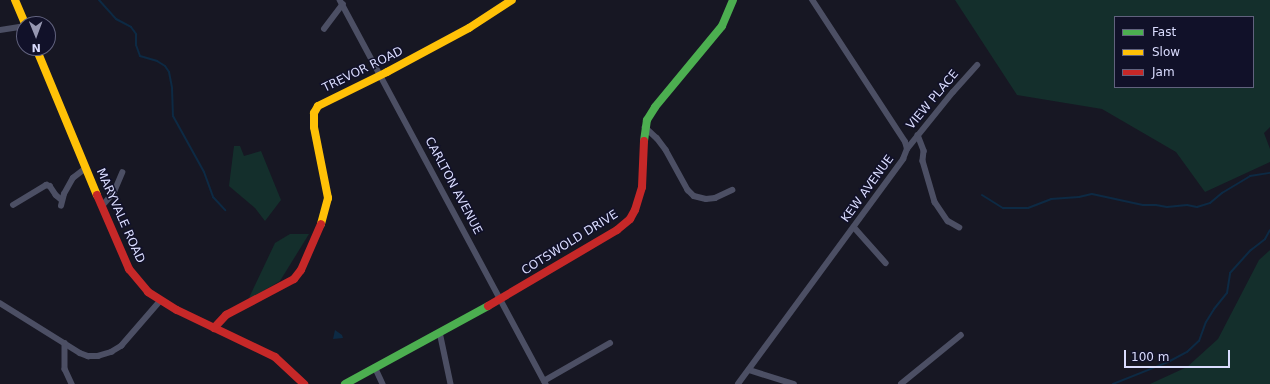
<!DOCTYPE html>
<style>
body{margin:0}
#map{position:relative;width:1270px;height:384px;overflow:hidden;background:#171723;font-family:"DejaVu Sans",sans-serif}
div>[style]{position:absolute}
.green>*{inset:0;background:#142f2c}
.water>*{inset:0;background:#0d2a44}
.stream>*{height:2px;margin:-1px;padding:0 1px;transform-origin:1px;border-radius:1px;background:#0d2a44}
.street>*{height:5.5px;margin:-2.75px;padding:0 2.75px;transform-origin:2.75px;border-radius:2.75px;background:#4c4f64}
.fast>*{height:8px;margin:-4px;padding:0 4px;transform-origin:4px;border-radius:4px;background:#4caf50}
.slow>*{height:8px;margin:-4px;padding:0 4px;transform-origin:4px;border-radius:4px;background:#ffc107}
.jam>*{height:8px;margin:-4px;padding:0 4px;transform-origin:4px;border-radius:4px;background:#c62828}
span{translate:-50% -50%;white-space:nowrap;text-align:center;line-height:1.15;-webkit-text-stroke:3px #111129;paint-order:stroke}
.street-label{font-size:12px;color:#dadcfe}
.legend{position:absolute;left:1114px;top:16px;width:140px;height:72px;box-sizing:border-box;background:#111129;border:1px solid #61627e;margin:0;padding:5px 7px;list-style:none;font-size:12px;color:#dadcfe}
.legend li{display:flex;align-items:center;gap:8px;height:20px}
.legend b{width:20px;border:1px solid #61627e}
.north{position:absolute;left:16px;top:16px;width:40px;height:40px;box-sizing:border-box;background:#111129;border:1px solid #61627e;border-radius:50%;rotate:179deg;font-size:11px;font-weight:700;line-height:16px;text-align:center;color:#dadcfe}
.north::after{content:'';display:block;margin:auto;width:14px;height:18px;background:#9697b1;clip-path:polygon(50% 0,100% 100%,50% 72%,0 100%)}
.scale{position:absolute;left:1124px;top:350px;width:106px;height:18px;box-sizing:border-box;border:2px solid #dadcfe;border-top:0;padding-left:5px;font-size:12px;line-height:14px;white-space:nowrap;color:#dadcfe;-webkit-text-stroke:3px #111129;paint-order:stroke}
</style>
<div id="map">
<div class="green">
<i style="clip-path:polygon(evenodd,955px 0,1270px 0,1270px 127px,1264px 133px,1270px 149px,1270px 162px,1205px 192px,1176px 152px,1102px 109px,1017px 95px,955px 0,1115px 17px,1253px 17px,1253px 87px,1115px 87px,1115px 17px)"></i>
<i style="clip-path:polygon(234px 146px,240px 146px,244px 156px,261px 151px,281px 200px,265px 221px,255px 208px,229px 186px)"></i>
<i style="clip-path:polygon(290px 234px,309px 234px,280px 281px,248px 300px,275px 243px)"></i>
<i style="clip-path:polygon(1270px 250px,1270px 384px,1150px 384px,1187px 367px,1218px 339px,1259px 260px)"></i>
</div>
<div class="water">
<i style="clip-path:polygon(335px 330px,342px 335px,343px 338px,333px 339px)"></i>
</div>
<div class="stream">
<i style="left:99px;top:0;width:25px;rotate:48deg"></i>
<i style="left:116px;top:19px;width:17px;rotate:28deg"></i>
<i style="left:131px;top:27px;width:9px;rotate:54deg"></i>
<i style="left:136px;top:34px;width:11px;rotate:90deg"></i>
<i style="left:136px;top:45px;width:12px;rotate:70deg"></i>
<i style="left:140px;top:56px;width:18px;rotate:16deg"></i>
<i style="left:157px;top:61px;width:9px;rotate:32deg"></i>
<i style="left:165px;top:66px;width:7px;rotate:56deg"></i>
<i style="left:169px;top:72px;width:16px;rotate:79deg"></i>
<i style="left:172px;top:88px;width:28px;rotate:88deg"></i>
<i style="left:173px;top:116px;width:64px;rotate:61deg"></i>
<i style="left:204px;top:172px;width:27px;rotate:70deg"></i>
<i style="left:213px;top:197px;width:18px;rotate:47deg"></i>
<i style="left:982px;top:195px;width:25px;rotate:32deg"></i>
<i style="left:1003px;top:208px;width:25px"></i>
<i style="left:1028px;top:208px;width:25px;rotate:-21deg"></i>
<i style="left:1051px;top:199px;width:28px;rotate:-4deg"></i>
<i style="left:1079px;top:197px;width:13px;rotate:-13deg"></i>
<i style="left:1092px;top:194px;width:52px;rotate:12.2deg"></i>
<i style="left:1143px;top:205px;width:13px"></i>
<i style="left:1156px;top:205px;width:11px;rotate:10deg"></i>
<i style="left:1167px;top:207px;width:20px;rotate:-6deg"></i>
<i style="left:1187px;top:205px;width:10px;rotate:11deg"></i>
<i style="left:1197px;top:207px;width:14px;rotate:-17deg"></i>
<i style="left:1210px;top:203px;width:16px;rotate:-40deg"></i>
<i style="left:1222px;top:193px;width:33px;rotate:-31deg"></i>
<i style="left:1250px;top:176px;width:20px;rotate:-9deg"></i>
<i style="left:1113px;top:384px;width:59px;rotate:-21.8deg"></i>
<i style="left:1168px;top:362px;width:21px;rotate:-28deg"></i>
<i style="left:1187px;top:352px;width:16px;rotate:-43deg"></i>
<i style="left:1199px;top:341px;width:20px;rotate:-70deg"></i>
<i style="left:1206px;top:322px;width:15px;rotate:-58deg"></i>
<i style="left:1214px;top:309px;width:21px;rotate:-51deg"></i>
<i style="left:1227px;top:293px;width:20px;rotate:-81deg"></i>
<i style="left:1230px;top:273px;width:31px;rotate:-48deg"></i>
<i style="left:1251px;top:250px;width:18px;rotate:-38deg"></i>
<i style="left:1265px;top:239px;width:10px;rotate:-61deg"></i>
</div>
<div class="street">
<i style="left:340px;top:0;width:436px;rotate:61.8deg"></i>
<i style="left:324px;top:29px;width:31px;rotate:-53deg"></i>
<i style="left:0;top:30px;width:24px;rotate:-9deg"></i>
<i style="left:645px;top:127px;width:16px;rotate:43deg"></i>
<i style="left:657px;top:138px;width:15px;rotate:53deg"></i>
<i style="left:666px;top:150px;width:46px;rotate:61.2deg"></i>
<i style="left:688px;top:190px;width:8px;rotate:45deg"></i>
<i style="left:694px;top:196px;width:12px;rotate:14deg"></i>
<i style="left:706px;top:199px;width:9px;rotate:-6deg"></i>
<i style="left:715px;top:198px;width:19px;rotate:-25deg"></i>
<i style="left:918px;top:135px;width:17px;rotate:69deg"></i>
<i style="left:924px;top:151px;width:10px;rotate:96deg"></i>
<i style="left:923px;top:161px;width:43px;rotate:73.7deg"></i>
<i style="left:935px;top:202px;width:23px;rotate:56deg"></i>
<i style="left:948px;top:221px;width:13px;rotate:29deg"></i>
<i style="left:907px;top:149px;width:73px;rotate:-51.1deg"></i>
<i style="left:953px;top:92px;width:36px;rotate:-48deg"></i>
<i style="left:13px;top:205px;width:39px;rotate:-31deg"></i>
<i style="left:46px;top:185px;width:4px;rotate:14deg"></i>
<i style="left:50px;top:186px;width:11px;rotate:56deg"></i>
<i style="left:56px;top:195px;width:8px;rotate:40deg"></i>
<i style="left:61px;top:206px;width:12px;rotate:-76deg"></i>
<i style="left:64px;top:194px;width:18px;rotate:-61deg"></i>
<i style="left:73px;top:178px;width:16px;rotate:-38deg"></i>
<i style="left:102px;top:206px;width:18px;rotate:-49deg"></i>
<i style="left:114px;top:192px;width:21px;rotate:-67deg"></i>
<i style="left:854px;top:227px;width:48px;rotate:48.4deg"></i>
<i style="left:0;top:303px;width:94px;rotate:32deg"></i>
<i style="left:80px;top:353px;width:9px;rotate:21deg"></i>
<i style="left:88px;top:356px;width:10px"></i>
<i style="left:98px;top:356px;width:14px;rotate:-17deg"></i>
<i style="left:111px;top:352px;width:12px;rotate:-31deg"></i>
<i style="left:121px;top:346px;width:60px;rotate:-49.1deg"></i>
<i style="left:440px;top:332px;width:53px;rotate:78.1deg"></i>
<i style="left:65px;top:343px;width:26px;rotate:90deg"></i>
<i style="left:65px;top:369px;width:17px;rotate:65deg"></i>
<i style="left:375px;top:367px;width:19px;rotate:65deg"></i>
<i style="left:749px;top:370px;width:47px;rotate:17.3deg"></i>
<i style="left:544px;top:381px;width:76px;rotate:-29.9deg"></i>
<i style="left:738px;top:384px;width:279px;rotate:-53.7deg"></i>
<i style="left:903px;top:159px;width:11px;rotate:-68deg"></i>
<i style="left:907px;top:149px;width:7px;rotate:-106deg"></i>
<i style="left:905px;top:142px;width:170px;rotate:-123.2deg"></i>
<i style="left:901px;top:384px;width:77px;rotate:-39.2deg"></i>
</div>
<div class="fast">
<i style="left:644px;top:141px;width:21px;rotate:-82deg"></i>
<i style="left:647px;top:120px;width:15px;rotate:-58deg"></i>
<i style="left:655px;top:107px;width:105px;rotate:-50.4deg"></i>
<i style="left:722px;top:26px;width:28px;rotate:-67deg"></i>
<i style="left:345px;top:384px;width:163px;rotate:-28.6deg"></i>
</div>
<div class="slow">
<i style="left:15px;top:0;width:26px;rotate:67deg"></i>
<i style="left:36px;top:48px;width:159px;rotate:67.5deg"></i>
<i style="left:321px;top:224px;width:27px;rotate:-75deg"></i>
<i style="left:328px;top:198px;width:72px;rotate:-101.2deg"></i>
<i style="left:314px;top:127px;width:14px;rotate:-90deg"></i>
<i style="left:314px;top:113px;width:8px;rotate:-60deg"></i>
<i style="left:318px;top:106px;width:77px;rotate:-26.2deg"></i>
<i style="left:387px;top:72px;width:93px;rotate:-28.2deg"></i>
<i style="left:469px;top:28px;width:51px;rotate:-33.1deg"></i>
</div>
<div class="jam">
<i style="left:97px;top:195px;width:81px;rotate:66.6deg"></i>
<i style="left:129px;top:269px;width:30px;rotate:50deg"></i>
<i style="left:148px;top:292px;width:34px;rotate:32deg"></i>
<i style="left:177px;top:310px;width:109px;rotate:25.6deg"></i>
<i style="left:275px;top:357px;width:40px;rotate:43deg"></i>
<i style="left:488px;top:306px;width:150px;rotate:-30.5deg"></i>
<i style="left:617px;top:230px;width:17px;rotate:-40deg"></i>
<i style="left:630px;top:219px;width:10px;rotate:-61deg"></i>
<i style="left:635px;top:210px;width:24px;rotate:-73deg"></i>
<i style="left:642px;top:187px;width:46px;rotate:-87.5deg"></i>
<i style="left:214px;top:328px;width:18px;rotate:-47deg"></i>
<i style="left:226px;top:315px;width:77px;rotate:-27.9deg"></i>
<i style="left:294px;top:279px;width:11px;rotate:-52deg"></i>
<i style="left:301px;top:270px;width:50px;rotate:-66.5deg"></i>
</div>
<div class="street-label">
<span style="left:363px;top:70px;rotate:-26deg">TREVOR ROAD</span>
<span style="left:933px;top:100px;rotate:-50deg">VIEW PLACE</span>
<span style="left:453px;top:186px;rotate:62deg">CARLTON AVENUE</span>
<span style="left:868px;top:189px;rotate:-54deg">KEW AVENUE</span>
<span style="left:120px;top:216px;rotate:66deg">MARYVALE ROAD</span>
<span style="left:570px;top:243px;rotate:-32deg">COTSWOLD DRIVE</span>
</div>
<ul class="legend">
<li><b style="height:5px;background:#4caf50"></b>Fast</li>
<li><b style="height:5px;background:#ffc107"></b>Slow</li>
<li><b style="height:5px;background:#c62828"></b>Jam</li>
</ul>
<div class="north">N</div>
<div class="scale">100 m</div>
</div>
